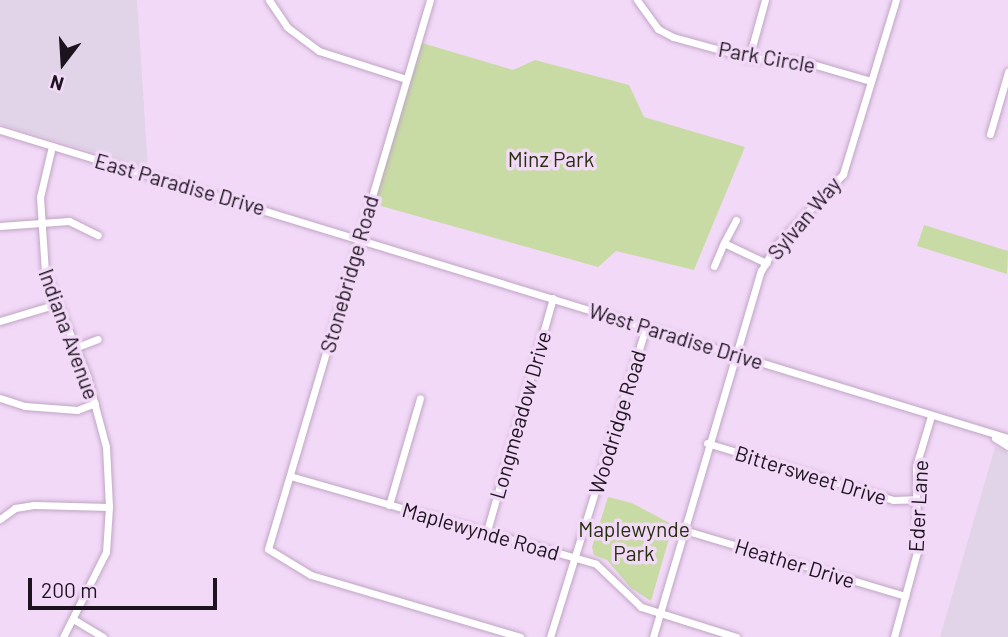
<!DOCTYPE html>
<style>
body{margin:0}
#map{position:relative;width:1008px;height:637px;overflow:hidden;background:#f3d9f8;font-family:Barlow,sans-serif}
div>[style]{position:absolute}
.commercial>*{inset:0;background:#e1d4e8}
.green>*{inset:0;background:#c8dba5}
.roads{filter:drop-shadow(0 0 2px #bfa6c3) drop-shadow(0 0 2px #bfa6c3)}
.minor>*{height:7px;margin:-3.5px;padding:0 3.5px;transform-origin:3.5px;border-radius:3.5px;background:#fff}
span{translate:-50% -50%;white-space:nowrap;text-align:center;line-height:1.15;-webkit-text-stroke:7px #f3d9f8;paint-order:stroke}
.street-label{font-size:21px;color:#1c131e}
.park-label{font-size:21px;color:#26300d}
.north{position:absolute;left:28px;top:28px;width:70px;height:70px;-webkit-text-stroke:5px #f3d9f8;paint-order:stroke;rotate:197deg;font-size:19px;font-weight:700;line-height:28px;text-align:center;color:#1c131e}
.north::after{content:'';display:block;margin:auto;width:24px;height:32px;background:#1c131e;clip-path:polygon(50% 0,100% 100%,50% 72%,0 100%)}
.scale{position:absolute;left:28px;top:578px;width:189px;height:32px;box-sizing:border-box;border:4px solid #1c131e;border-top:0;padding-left:9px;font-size:21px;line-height:24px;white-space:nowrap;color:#1c131e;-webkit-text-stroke:5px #f3d9f8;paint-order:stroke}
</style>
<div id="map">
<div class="commercial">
<i style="clip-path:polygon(0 0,137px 0,148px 168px,0 124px)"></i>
<i style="clip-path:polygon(995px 447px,1008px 453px,1008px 637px,940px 637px)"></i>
</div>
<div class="green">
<i style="clip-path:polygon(422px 43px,513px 70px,535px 60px,629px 85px,644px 117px,745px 147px,694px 270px,616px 251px,598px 267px,374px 204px)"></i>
<i style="clip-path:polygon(924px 225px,1008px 251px,1007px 274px,917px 246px)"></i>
<i style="clip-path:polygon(608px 497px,632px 503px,673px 525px,651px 601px,631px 588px,607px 560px,594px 555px,592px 547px)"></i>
</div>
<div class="roads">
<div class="minor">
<i style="left:269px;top:0;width:32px;rotate:56deg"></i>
<i style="left:287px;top:27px;width:40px;rotate:37deg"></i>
<i style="left:319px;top:51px;width:91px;rotate:17.8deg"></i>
<i style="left:430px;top:0;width:572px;rotate:106.44deg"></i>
<i style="left:268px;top:549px;width:50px;rotate:31.2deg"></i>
<i style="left:311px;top:575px;width:218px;rotate:16.5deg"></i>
<i style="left:637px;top:0;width:36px;rotate:54deg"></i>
<i style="left:658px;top:29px;width:17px;rotate:28deg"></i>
<i style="left:673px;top:37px;width:79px;rotate:15.4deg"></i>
<i style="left:749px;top:58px;width:53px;rotate:3.2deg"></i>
<i style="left:802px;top:61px;width:72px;rotate:16.2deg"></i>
<i style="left:749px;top:58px;width:60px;rotate:-74.6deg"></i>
<i style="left:0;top:130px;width:1054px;rotate:16.99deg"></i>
<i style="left:990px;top:134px;width:65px;rotate:-73.8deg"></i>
<i style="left:52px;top:146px;width:52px;rotate:103.2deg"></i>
<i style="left:40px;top:197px;width:75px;rotate:86.2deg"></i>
<i style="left:45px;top:272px;width:112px;rotate:68deg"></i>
<i style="left:87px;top:376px;width:73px;rotate:75deg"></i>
<i style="left:106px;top:447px;width:60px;rotate:87.1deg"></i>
<i style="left:109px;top:507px;width:45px;rotate:93.8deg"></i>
<i style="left:106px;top:552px;width:95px;rotate:116.8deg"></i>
<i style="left:736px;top:220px;width:26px;rotate:118deg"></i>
<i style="left:724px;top:243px;width:47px;rotate:25.5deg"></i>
<i style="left:0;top:226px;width:69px;rotate:-4.1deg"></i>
<i style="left:69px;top:221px;width:32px;rotate:26deg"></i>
<i style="left:714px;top:266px;width:25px;rotate:-67deg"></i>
<i style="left:0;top:321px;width:59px;rotate:-16.6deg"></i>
<i style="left:77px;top:347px;width:22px;rotate:-21deg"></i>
<i style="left:0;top:398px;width:26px;rotate:18deg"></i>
<i style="left:25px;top:406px;width:52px;rotate:4.4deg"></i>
<i style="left:77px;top:410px;width:19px;rotate:-21deg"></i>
<i style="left:995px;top:438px;width:15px;rotate:32deg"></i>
<i style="left:707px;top:443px;width:195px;rotate:17deg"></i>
<i style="left:893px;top:500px;width:23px;rotate:-2deg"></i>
<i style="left:290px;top:476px;width:318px;rotate:16deg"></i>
<i style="left:596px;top:564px;width:62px;rotate:43.7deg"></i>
<i style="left:641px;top:607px;width:100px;rotate:17.5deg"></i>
<i style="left:389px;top:505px;width:111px;rotate:-73.8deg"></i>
<i style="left:0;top:519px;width:19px;rotate:-36deg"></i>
<i style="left:15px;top:508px;width:19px;rotate:-9deg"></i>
<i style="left:34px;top:505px;width:75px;rotate:1.5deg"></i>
<i style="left:684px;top:530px;width:231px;rotate:16.6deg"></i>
<i style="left:487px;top:531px;width:242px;rotate:-74.2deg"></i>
<i style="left:73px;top:619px;width:35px;rotate:31deg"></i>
<i style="left:550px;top:637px;width:325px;rotate:-72.8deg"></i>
<i style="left:653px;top:637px;width:382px;rotate:-73.6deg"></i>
<i style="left:761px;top:271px;width:28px;rotate:-60deg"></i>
<i style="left:775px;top:247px;width:100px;rotate:-47deg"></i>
<i style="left:843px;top:174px;width:182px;rotate:-73.1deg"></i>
<i style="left:894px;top:637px;width:88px;rotate:-74.9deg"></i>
<i style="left:917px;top:552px;width:86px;rotate:-90.7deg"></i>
<i style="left:916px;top:466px;width:52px;rotate:-73.3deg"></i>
</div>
</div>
<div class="street-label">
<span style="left:767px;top:57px;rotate:10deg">Park Circle</span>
<span style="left:180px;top:184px;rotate:16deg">East Paradise Drive</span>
<span style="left:804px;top:218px;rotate:-50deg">Sylvan Way</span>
<span style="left:349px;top:274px;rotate:-74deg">Stonebridge Road</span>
<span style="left:69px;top:334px;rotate:70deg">Indiana Avenue</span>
<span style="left:676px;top:336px;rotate:17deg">West Paradise Drive</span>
<span style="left:520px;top:415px;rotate:-74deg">Longmeadow Drive</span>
<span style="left:617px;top:422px;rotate:-73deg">Woodridge Road</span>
<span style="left:811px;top:475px;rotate:17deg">Bittersweet Drive</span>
<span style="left:918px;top:506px;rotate:-87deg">Eder Lane</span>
<span style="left:481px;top:531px;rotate:16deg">Maplewynde Road</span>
<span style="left:795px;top:563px;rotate:17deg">Heather Drive</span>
</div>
<div class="park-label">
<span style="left:551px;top:159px">Minz Park</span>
<span style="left:634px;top:541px">Maplewynde<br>Park</span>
</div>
<div class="north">N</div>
<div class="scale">200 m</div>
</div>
